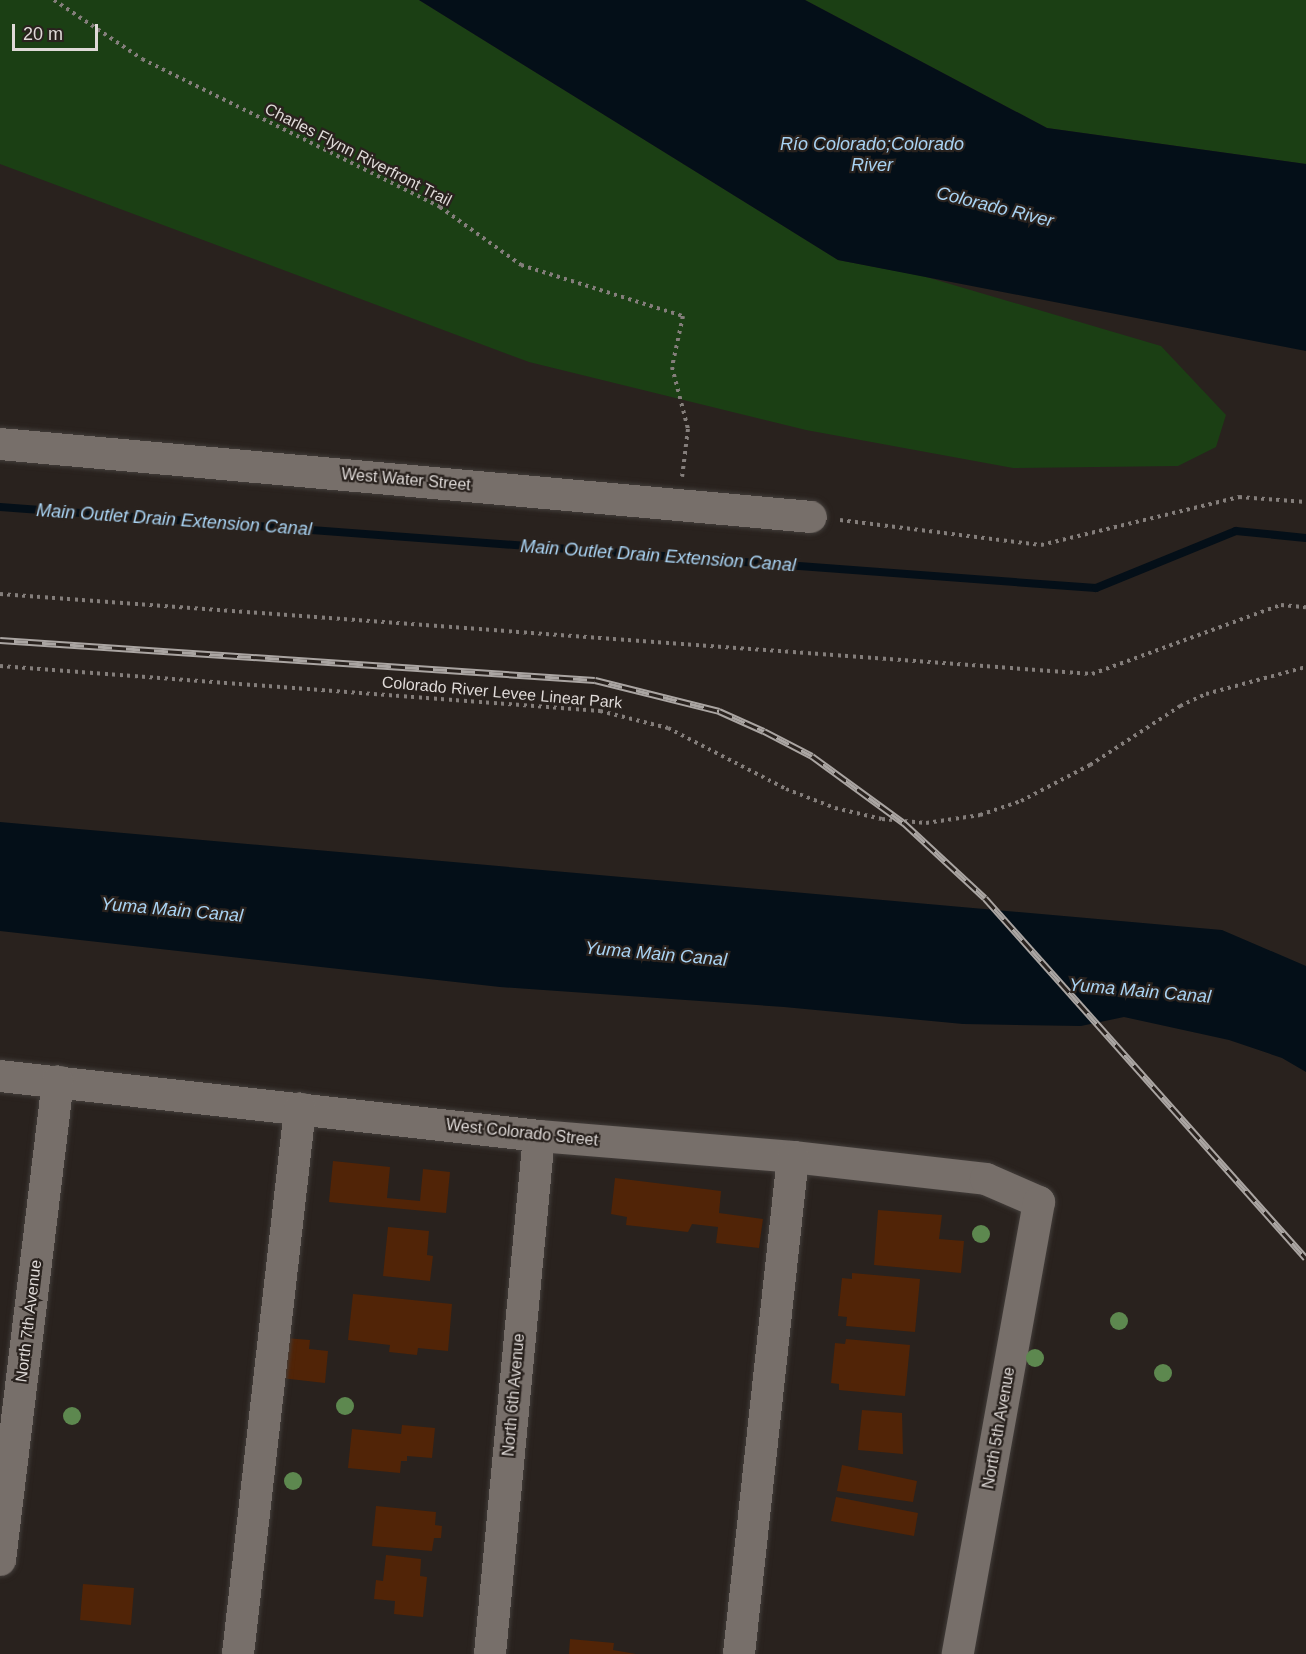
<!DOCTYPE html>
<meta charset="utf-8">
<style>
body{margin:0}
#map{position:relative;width:1306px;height:1654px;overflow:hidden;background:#29221e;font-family:Arial,sans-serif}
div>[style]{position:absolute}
.green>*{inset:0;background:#1b3f14}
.water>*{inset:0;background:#040f18}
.stream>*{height:8px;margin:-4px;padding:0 4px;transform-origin:4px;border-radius:4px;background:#040f18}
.building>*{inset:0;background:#512407}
.path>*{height:4px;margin-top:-2px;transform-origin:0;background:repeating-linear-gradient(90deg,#847e7b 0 3px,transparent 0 7.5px)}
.roads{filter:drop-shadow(0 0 2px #423d3a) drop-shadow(0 0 2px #423d3a)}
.minor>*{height:32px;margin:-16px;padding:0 16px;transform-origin:16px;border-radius:16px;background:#776f6a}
.rail>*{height:7px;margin-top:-3.5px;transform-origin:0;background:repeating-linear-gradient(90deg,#29221e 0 14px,#aaa5a2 0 28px);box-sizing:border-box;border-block:2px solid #aaa5a2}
.trees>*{width:18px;height:18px;margin:-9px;border-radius:50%;background:#5d884f}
span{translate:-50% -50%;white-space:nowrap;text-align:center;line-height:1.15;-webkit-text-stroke:4.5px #29221e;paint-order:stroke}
.street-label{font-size:16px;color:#dfdad8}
.water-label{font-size:18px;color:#a9d3f3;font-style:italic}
.scale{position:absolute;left:12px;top:24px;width:86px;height:27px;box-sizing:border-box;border:3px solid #dfdad8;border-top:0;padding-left:8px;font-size:18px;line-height:21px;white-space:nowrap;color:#dfdad8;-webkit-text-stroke:4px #29221e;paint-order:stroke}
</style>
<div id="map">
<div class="green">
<i style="clip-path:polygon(0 0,419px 0,838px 260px,923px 276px,1161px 346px,1226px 415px,1216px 447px,1178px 466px,1013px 468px,806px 430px,529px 362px,0 164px)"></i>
<i style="clip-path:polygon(805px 0,1306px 0,1306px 164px,1047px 128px)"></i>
</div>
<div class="water">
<i style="clip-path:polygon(419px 0,805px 0,1047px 128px,1306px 164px,1306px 351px,838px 260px)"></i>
<i style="clip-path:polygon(0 822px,1222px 930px,1306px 966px,1306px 1072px,1282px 1058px,1229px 1040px,1124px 1017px,1081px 1026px,963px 1024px,784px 1007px,500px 987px,0 931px)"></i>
</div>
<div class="stream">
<i style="left:0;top:507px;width:1099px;rotate:4.23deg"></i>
<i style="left:1096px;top:588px;width:151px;rotate:-22.2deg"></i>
<i style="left:1236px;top:531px;width:70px;rotate:5.7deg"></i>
</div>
<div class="building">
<i style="clip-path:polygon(333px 1161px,390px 1167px,387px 1198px,420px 1201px,423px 1169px,450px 1172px,446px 1213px,329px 1202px)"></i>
<i style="clip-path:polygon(615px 1178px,721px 1191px,719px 1213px,763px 1219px,759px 1248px,716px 1243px,718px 1227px,692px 1224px,688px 1232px,626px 1225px,627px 1217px,611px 1214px)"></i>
<i style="clip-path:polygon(878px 1210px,942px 1215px,939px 1239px,964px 1241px,961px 1273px,874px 1265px)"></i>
<i style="clip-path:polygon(388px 1227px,429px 1231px,427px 1255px,433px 1256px,430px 1281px,383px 1276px)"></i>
<i style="clip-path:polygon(852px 1273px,920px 1279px,915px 1332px,846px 1326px,847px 1317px,838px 1316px,842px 1278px,852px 1279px)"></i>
<i style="clip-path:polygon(353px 1294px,452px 1304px,448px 1351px,418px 1348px,417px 1355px,389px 1352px,390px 1345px,348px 1340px)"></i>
<i style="clip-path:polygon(285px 1338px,310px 1340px,309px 1349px,328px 1351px,325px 1383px,281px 1378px)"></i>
<i style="clip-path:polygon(846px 1339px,910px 1345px,905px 1396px,839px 1390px,839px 1384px,831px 1383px,835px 1343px,845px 1344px)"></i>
<i style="clip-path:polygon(862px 1410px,902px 1413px,903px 1454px,858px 1450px)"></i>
<i style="clip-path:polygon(402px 1425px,435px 1428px,432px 1458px,407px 1456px,407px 1461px,401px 1461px,400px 1473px,348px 1468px,352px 1429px,401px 1434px)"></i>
<i style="clip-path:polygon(842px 1465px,917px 1481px,913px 1502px,837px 1491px)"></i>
<i style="clip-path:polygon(836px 1497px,918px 1513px,914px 1536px,831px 1521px)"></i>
<i style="clip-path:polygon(376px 1506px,436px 1512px,435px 1525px,442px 1526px,441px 1538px,434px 1538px,432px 1551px,372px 1546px)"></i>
<i style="clip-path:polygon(386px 1555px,421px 1559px,420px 1576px,427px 1577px,423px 1617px,394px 1614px,395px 1601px,374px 1599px,376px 1580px,383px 1581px)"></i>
<i style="clip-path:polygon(83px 1584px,134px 1588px,131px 1625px,80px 1620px)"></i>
<i style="clip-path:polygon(570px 1639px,614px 1643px,613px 1650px,636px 1654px,569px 1654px)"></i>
</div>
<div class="path">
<i style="left:54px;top:0;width:106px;rotate:33.8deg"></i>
<i style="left:142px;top:59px;width:333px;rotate:26.4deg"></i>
<i style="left:440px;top:207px;width:100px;rotate:35.6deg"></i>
<i style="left:521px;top:265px;width:170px;rotate:17.5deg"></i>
<i style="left:683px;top:316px;width:52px;rotate:102.2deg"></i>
<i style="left:672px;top:367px;width:64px;rotate:75.5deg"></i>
<i style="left:688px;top:429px;width:48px;rotate:97.1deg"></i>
<i style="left:840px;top:520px;width:203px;rotate:7.1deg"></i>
<i style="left:1041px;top:545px;width:204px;rotate:-13.6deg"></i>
<i style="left:1239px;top:497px;width:67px;rotate:4.3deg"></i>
<i style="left:0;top:594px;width:1095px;rotate:4.19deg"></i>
<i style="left:1092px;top:674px;width:201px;rotate:-20.1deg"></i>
<i style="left:1281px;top:605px;width:25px;rotate:5deg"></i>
<i style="left:0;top:666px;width:602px;rotate:4.29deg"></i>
<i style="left:600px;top:711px;width:70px;rotate:14deg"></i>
<i style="left:668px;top:728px;width:133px;rotate:27.3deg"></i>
<i style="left:786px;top:789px;width:53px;rotate:21.2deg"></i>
<i style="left:835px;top:808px;width:48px;rotate:13.2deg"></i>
<i style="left:882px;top:819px;width:44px;rotate:5.2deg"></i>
<i style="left:926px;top:823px;width:55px;rotate:-8.4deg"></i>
<i style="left:980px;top:815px;width:43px;rotate:-18.9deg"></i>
<i style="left:1021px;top:801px;width:78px;rotate:-27.6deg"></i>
<i style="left:1090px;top:765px;width:108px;rotate:-33.2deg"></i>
<i style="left:1180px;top:706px;width:29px;rotate:-25deg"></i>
<i style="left:1206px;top:694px;width:104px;rotate:-15.1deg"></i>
</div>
<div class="roads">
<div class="minor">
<i style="left:0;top:444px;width:814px;rotate:5.14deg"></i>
<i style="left:0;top:1076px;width:542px;rotate:6.35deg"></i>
<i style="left:539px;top:1136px;width:255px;rotate:4.7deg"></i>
<i style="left:793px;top:1157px;width:194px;rotate:6.5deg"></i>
<i style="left:986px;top:1179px;width:58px;rotate:23.5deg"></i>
<i style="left:1039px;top:1202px;width:459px;rotate:100.2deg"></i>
<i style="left:0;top:1560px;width:482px;rotate:-83.1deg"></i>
<i style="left:238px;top:1654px;width:549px;rotate:-83.51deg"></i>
<i style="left:490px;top:1654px;width:520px;rotate:-84.6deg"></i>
<i style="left:739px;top:1654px;width:500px;rotate:-83.8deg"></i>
</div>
</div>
<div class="rail">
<i style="left:0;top:640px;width:596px;rotate:3.85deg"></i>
<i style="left:595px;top:680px;width:128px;rotate:14deg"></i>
<i style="left:719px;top:711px;width:49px;rotate:24deg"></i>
<i style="left:764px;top:731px;width:54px;rotate:27.5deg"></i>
<i style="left:812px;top:756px;width:114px;rotate:36.1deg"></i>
<i style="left:904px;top:823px;width:110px;rotate:42.8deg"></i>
<i style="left:985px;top:898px;width:482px;rotate:48.3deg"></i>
</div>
<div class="trees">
<i style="left:981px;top:1234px"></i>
<i style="left:1119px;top:1321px"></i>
<i style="left:1035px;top:1358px"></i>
<i style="left:1163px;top:1373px"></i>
<i style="left:345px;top:1406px"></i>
<i style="left:72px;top:1416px"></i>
<i style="left:293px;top:1481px"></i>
</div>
<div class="street-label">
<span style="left:358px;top:155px;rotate:27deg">Charles Flynn Riverfront Trail</span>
<span style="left:406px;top:480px;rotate:5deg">West Water Street</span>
<span style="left:502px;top:693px;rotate:5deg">Colorado River Levee Linear Park</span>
<span style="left:522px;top:1133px;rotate:6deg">West Colorado Street</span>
<span style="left:29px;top:1321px;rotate:-83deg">North 7th Avenue</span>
<span style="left:514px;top:1395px;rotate:-85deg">North 6th Avenue</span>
<span style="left:999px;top:1428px;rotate:-80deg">North 5th Avenue</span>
</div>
<div class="water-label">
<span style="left:872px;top:155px">Río Colorado;Colorado<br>River</span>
<span style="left:995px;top:207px;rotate:14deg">Colorado River</span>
<span style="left:174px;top:520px;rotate:4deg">Main Outlet Drain Extension Canal</span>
<span style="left:658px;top:556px;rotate:4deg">Main Outlet Drain Extension Canal</span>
<span style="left:172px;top:910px;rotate:5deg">Yuma Main Canal</span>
<span style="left:656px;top:954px;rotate:5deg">Yuma Main Canal</span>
<span style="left:1140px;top:991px;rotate:5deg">Yuma Main Canal</span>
</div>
<div class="scale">20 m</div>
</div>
